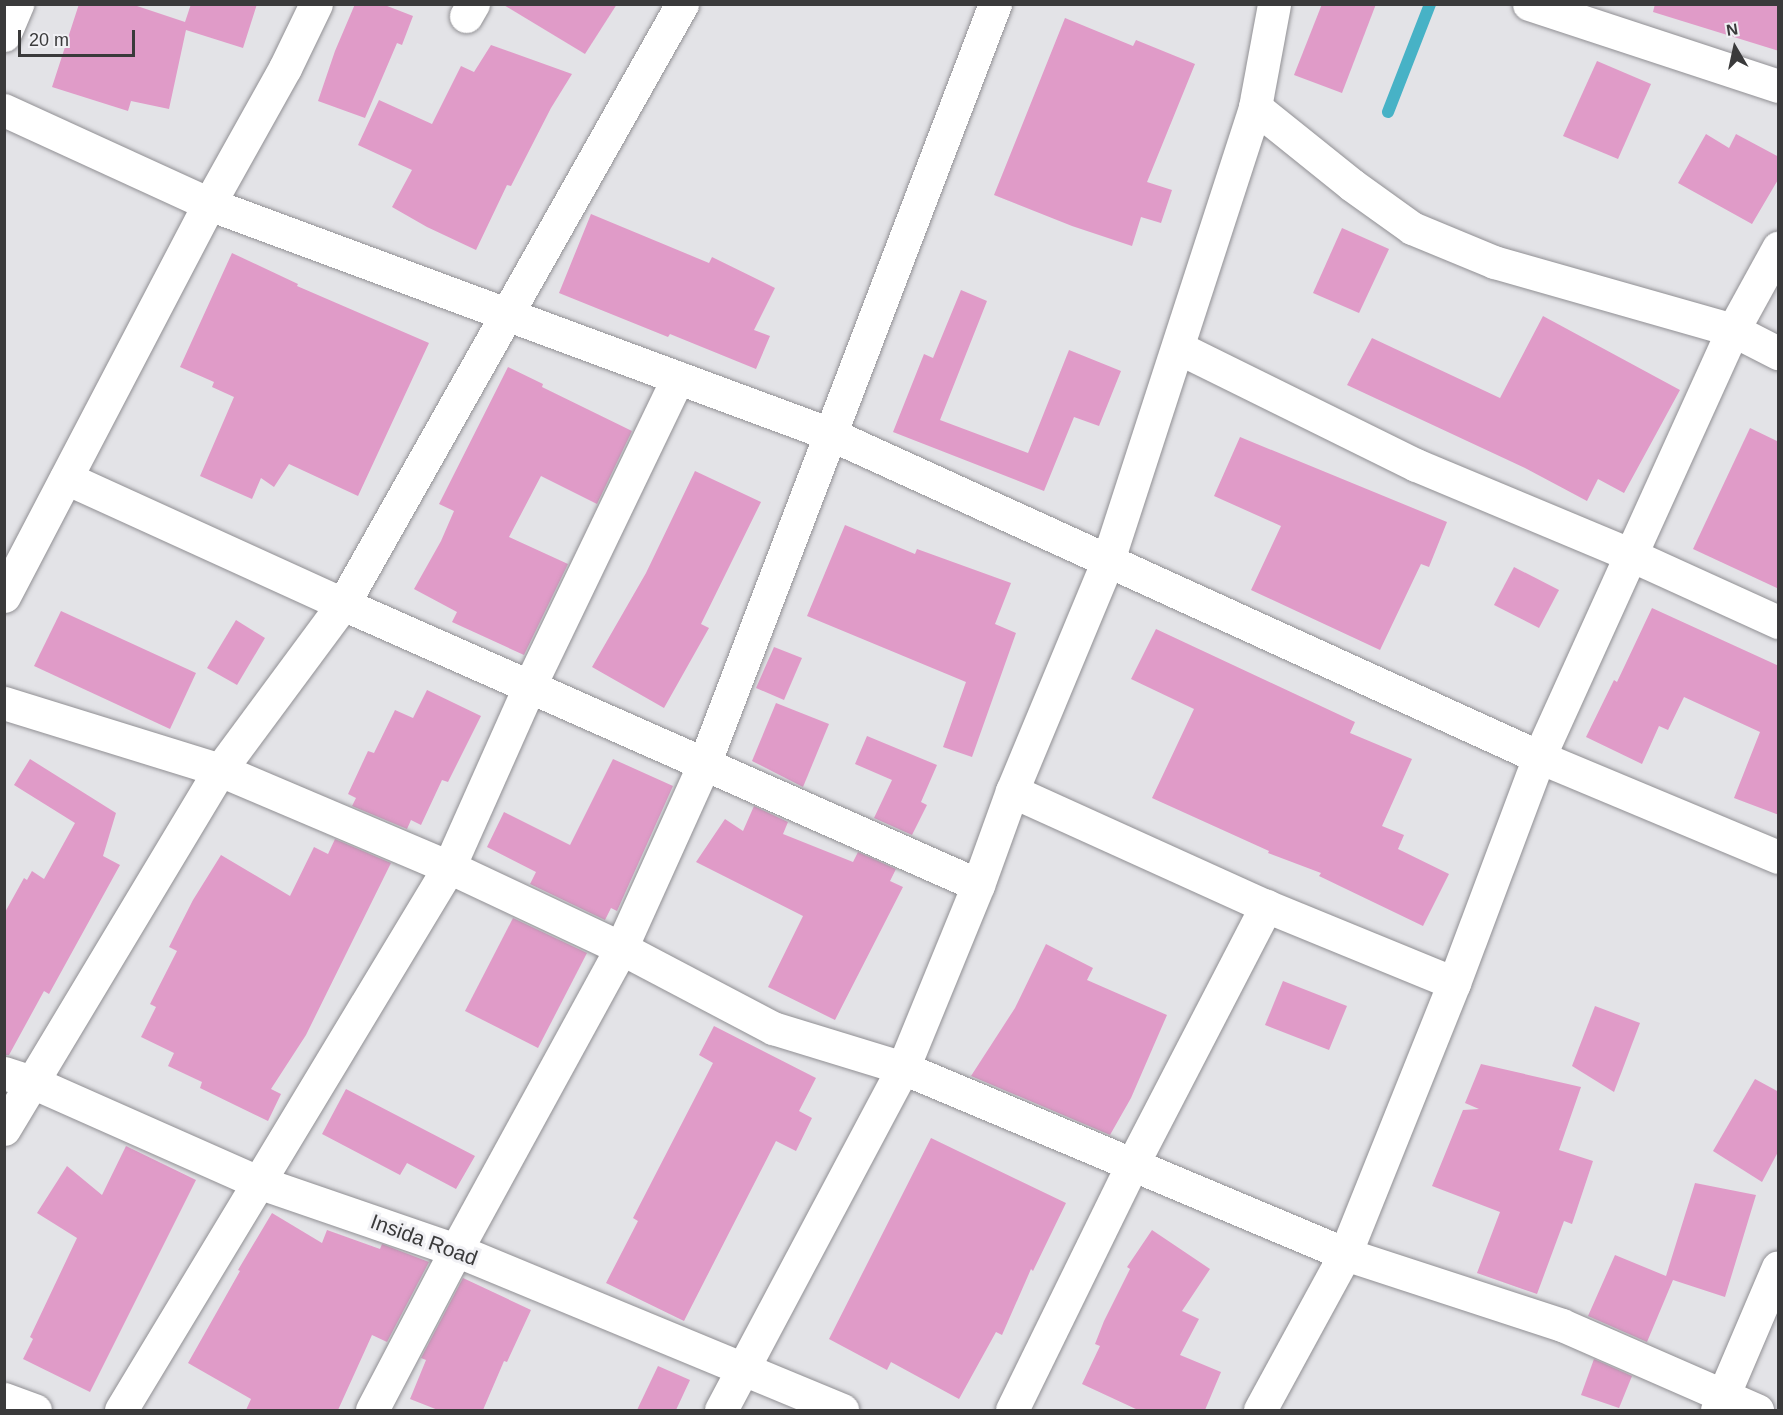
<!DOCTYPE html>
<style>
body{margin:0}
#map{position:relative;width:1783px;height:1415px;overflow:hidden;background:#e3e3e7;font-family:Helvetica,sans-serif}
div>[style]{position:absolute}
.stream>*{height:12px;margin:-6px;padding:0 6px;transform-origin:6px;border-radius:6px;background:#47b2c6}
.building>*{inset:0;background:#e09bc8}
.roads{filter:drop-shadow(0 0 2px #919094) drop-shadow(0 0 2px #919094)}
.minor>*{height:33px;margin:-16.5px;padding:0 16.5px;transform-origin:16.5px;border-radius:16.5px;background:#fff}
.trunk>*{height:33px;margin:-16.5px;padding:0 16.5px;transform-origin:16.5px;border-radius:16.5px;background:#fff}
span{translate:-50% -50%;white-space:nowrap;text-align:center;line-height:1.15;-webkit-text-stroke:6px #f0f0f4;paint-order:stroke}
.street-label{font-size:21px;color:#3a3a3b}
.frame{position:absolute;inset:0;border:6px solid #3a3a3b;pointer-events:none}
.north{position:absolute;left:1705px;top:18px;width:60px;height:60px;-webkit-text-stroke:4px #f0f0f4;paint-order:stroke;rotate:351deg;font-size:16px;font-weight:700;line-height:24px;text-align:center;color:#3a3a3b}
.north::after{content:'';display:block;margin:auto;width:21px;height:27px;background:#3a3a3b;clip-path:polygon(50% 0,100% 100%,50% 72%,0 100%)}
.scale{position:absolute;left:18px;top:30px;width:117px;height:27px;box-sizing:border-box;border:3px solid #3a3a3b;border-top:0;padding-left:8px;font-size:18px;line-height:21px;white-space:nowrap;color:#3a3a3b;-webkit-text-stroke:4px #f0f0f4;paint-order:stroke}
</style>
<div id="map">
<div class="stream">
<i style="left:1388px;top:112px;width:116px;rotate:-68.7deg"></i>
</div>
<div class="building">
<i style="clip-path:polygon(79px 4px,131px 4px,185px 22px,191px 4px,257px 4px,243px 48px,186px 30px,169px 109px,131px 101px,128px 111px,52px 87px)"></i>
<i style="clip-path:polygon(355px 4px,382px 4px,413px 16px,402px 45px,397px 43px,365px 118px,318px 101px,335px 51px)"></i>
<i style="clip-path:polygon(502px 4px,617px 4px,585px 54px)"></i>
<i style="clip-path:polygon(1322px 4px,1376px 4px,1342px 93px,1294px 75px)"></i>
<i style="clip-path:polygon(1655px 4px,1779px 4px,1779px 51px,1653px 12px)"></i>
<i style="clip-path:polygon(1065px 18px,1133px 46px,1136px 40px,1195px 64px,1147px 182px,1172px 190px,1161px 223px,1141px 217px,1132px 246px,1072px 226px,994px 195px)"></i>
<i style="clip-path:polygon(491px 45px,572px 74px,551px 108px,511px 186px,507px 185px,476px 250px,427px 227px,392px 207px,412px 170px,358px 145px,379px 100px,432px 124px,461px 66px,474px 72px)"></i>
<i style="clip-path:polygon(1597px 61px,1651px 84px,1618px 159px,1563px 136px)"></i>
<i style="clip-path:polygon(1706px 134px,1729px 148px,1736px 134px,1779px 157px,1779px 178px,1752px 224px,1678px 183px)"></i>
<i style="clip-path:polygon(591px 214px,709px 263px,712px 257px,775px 288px,754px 330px,770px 336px,756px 369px,670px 334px,668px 337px,559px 293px)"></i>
<i style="clip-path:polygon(1342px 228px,1389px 249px,1359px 313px,1313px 293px)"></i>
<i style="clip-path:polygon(232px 253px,298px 284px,297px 286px,429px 343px,358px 496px,289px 464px,274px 487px,261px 478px,252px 499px,200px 476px,234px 397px,212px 387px,214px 382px,180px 367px)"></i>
<i style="clip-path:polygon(961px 290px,987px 301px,940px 420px,1028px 453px,1069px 350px,1121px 371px,1099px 426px,1074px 417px,1044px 491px,893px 432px,924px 354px,933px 358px)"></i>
<i style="clip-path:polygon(1543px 316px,1680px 390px,1624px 493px,1598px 479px,1587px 501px,1525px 468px,1347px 385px,1372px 338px,1500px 398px)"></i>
<i style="clip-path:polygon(508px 367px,543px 384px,542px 387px,632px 431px,597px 504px,541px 476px,509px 537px,568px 564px,524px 655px,452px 622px,457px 612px,414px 589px,441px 541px,454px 511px,439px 504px)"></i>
<i style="clip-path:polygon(1750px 428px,1779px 442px,1779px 589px,1693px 549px)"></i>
<i style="clip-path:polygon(1240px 437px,1447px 522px,1429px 567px,1421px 564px,1380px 650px,1251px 590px,1281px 526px,1214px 496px)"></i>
<i style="clip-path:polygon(695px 471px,761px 502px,701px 624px,709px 628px,664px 708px,592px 667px,646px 573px)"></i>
<i style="clip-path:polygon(845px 525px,915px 554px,917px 549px,1011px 583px,995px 624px,1016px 633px,972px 757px,943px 747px,966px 682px,807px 616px)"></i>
<i style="clip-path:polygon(1514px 567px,1559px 590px,1539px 628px,1494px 605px)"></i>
<i style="clip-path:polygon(1652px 608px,1779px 666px,1779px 815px,1734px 798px,1760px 732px,1684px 697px,1668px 730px,1659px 726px,1642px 764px,1586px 737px,1614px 680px,1617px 682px)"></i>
<i style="clip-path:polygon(61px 611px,196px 673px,170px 729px,34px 666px)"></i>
<i style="clip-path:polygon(236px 620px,265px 638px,237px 685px,207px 668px)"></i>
<i style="clip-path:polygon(1156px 629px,1355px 722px,1350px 733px,1412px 759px,1382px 826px,1404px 835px,1398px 849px,1449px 874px,1423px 926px,1319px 876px,1321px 873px,1268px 853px,1269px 851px,1152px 798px,1194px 709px,1131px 679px)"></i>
<i style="clip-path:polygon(774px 647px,802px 658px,784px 700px,756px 688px)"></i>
<i style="clip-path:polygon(427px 690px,481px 716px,448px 782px,442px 780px,421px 825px,411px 820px,407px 829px,352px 806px,356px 798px,348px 794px,368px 751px,374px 753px,395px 710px,413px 718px)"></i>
<i style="clip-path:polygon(776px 703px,829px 724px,803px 787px,752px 761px)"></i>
<i style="clip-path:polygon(867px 736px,937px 765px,921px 802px,927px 805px,912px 835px,874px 818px,892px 780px,855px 764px)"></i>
<i style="clip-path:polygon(30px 759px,116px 813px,103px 856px,120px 865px,49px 994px,44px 991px,9px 1055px,4px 1055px,4px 914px,24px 878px,27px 880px,32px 871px,44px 879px,75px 823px,14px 785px)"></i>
<i style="clip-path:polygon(613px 759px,673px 786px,617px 911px,611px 908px,605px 920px,530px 884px,536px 872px,487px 847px,504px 812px,570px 845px)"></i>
<i style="clip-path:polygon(754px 806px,788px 822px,783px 834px,853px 862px,858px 852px,896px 869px,890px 881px,903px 887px,835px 1020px,768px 987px,803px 916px,696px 862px,725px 819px,743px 831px)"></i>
<i style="clip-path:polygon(335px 839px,391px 863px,306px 1035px,271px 1089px,281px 1094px,268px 1121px,200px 1088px,202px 1082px,168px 1066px,174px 1053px,141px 1037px,156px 1007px,150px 1004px,177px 951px,169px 947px,193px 900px,221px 855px,290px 896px,314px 847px,328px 854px)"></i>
<i style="clip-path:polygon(513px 918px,587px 953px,538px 1048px,465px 1011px)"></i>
<i style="clip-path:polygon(1046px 944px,1093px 968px,1087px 980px,1167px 1015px,1131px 1098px,1110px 1135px,971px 1076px,1015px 1008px)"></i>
<i style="clip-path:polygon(1283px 981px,1347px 1006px,1329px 1050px,1265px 1025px)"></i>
<i style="clip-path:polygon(1595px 1006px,1640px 1023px,1614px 1092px,1572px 1066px)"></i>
<i style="clip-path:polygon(714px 1026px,816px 1078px,799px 1111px,812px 1118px,796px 1151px,776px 1141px,684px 1321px,606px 1283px,638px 1221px,633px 1218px,713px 1063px,699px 1055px)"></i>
<i style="clip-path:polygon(1481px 1064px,1581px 1087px,1559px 1150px,1593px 1161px,1572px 1224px,1564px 1221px,1537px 1294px,1477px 1273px,1500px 1212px,1432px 1186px,1463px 1110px,1479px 1109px,1465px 1103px)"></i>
<i style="clip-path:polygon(1755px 1079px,1779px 1092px,1779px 1150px,1762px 1182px,1713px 1151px)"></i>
<i style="clip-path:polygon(346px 1089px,475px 1156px,456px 1189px,407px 1163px,400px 1175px,322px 1134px)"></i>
<i style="clip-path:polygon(931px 1138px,1066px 1203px,1033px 1271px,1031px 1269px,1002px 1335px,996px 1332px,959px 1399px,891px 1362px,887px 1370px,829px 1339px)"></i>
<i style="clip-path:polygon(126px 1146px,196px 1180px,90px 1392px,23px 1359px,33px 1339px,30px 1337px,77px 1238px,37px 1213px,67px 1166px,102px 1195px)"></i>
<i style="clip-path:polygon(1695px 1183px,1756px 1195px,1725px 1297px,1673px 1280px,1647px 1342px,1588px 1316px,1615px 1255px,1666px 1276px)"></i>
<i style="clip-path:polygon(272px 1213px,322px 1243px,327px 1230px,380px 1249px,382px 1244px,429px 1262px,387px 1342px,372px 1335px,338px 1410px,246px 1410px,251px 1399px,188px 1363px,240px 1271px,238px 1270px)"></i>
<i style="clip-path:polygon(1152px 1230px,1210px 1269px,1182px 1311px,1199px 1319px,1180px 1355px,1221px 1372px,1205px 1410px,1138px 1410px,1082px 1384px,1100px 1346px,1095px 1344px,1104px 1321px,1130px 1269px,1127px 1267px)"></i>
<i style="clip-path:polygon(463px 1278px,531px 1310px,507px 1362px,504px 1361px,483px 1410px,438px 1410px,410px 1399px,426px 1360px,421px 1358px)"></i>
<i style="clip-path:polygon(1594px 1359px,1632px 1376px,1619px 1408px,1581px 1395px)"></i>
<i style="clip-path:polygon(658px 1366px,690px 1380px,676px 1410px,637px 1410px)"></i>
</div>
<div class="roads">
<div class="minor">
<i style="left:1529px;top:4px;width:262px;rotate:18.2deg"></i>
<i style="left:466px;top:16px;width:14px;rotate:-60deg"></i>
<i style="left:4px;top:35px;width:34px;rotate:-67deg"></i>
<i style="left:1255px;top:107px;width:124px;rotate:38.8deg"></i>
<i style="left:1352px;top:185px;width:74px;rotate:35.6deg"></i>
<i style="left:1412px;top:228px;width:89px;rotate:22.5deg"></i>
<i style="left:1494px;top:262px;width:248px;rotate:15.9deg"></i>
<i style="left:1733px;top:330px;width:51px;rotate:27.1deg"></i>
<i style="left:4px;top:110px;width:226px;rotate:24.6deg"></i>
<i style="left:209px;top:204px;width:662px;rotate:20.32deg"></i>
<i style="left:830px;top:434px;width:779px;rotate:24.49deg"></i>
<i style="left:1539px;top:757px;width:259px;rotate:22.7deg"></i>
<i style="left:1179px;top:348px;width:264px;rotate:26.3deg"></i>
<i style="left:1416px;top:465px;width:233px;rotate:22.7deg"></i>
<i style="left:1631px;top:555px;width:162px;rotate:24.5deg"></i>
<i style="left:66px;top:478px;width:304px;rotate:24.5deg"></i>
<i style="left:343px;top:604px;width:694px;rotate:23.87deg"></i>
<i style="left:4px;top:596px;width:442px;rotate:-62.4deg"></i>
<i style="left:209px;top:204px;width:156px;rotate:-60.8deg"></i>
<i style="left:285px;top:68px;width:71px;rotate:-64.2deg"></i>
<i style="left:4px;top:703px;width:226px;rotate:17.2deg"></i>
<i style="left:220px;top:770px;width:249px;rotate:23deg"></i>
<i style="left:449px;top:867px;width:190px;rotate:25.2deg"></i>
<i style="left:621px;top:948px;width:172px;rotate:27.8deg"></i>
<i style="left:773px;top:1028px;width:136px;rotate:17.1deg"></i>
<i style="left:903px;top:1068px;width:480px;rotate:22.8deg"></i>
<i style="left:1345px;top:1254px;width:228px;rotate:18.1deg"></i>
<i style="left:1562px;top:1325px;width:213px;rotate:23.6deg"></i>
<i style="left:1012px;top:791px;width:279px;rotate:24.4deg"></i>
<i style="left:1266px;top:906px;width:203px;rotate:22.3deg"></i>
<i style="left:4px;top:1073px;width:29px;rotate:18deg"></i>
<i style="left:32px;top:1082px;width:247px;rotate:23.9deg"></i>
<i style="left:258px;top:1182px;width:209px;rotate:19deg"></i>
<i style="left:456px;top:1250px;width:418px;rotate:22.5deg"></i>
<i style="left:4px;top:1129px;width:419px;rotate:-59deg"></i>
<i style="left:220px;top:770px;width:207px;rotate:-53.5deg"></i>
<i style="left:343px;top:604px;width:689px;rotate:-60.53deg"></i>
<i style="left:4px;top:1399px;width:33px;rotate:20deg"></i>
<i style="left:121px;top:1410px;width:634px;rotate:-58.87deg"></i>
<i style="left:449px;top:867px;width:199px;rotate:-66deg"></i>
<i style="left:530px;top:685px;width:341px;rotate:-64.3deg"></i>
<i style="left:372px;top:1410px;width:181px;rotate:-62.3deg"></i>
<i style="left:456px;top:1250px;width:344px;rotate:-61.3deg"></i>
<i style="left:621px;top:948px;width:202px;rotate:-65.7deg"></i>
<i style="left:704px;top:764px;width:814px;rotate:-69.05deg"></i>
<i style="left:1012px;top:1410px;width:273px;rotate:-63.9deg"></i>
<i style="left:1132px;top:1165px;width:292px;rotate:-62.6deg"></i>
<i style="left:1260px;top:1410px;width:178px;rotate:-61.4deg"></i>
<i style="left:1345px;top:1254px;width:292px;rotate:-68.1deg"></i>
<i style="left:1454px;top:983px;width:241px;rotate:-69.4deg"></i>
<i style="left:1539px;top:757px;width:469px;rotate:-65.6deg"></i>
<i style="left:1733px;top:330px;width:94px;rotate:-61.2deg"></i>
<i style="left:1717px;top:1410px;width:155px;rotate:-66.9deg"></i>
</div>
<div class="trunk">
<i style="left:721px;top:1410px;width:387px;rotate:-62deg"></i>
<i style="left:903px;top:1068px;width:198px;rotate:-67.7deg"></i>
<i style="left:978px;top:885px;width:100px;rotate:-70.1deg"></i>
<i style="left:1012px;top:791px;width:250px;rotate:-67.4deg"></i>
<i style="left:1108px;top:560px;width:476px;rotate:-72deg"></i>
<i style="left:1255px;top:107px;width:105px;rotate:-79.5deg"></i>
</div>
</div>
<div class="street-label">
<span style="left:424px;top:1240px;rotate:20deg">Insida Road</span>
</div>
<div class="frame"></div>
<div class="north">N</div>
<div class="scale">20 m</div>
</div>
